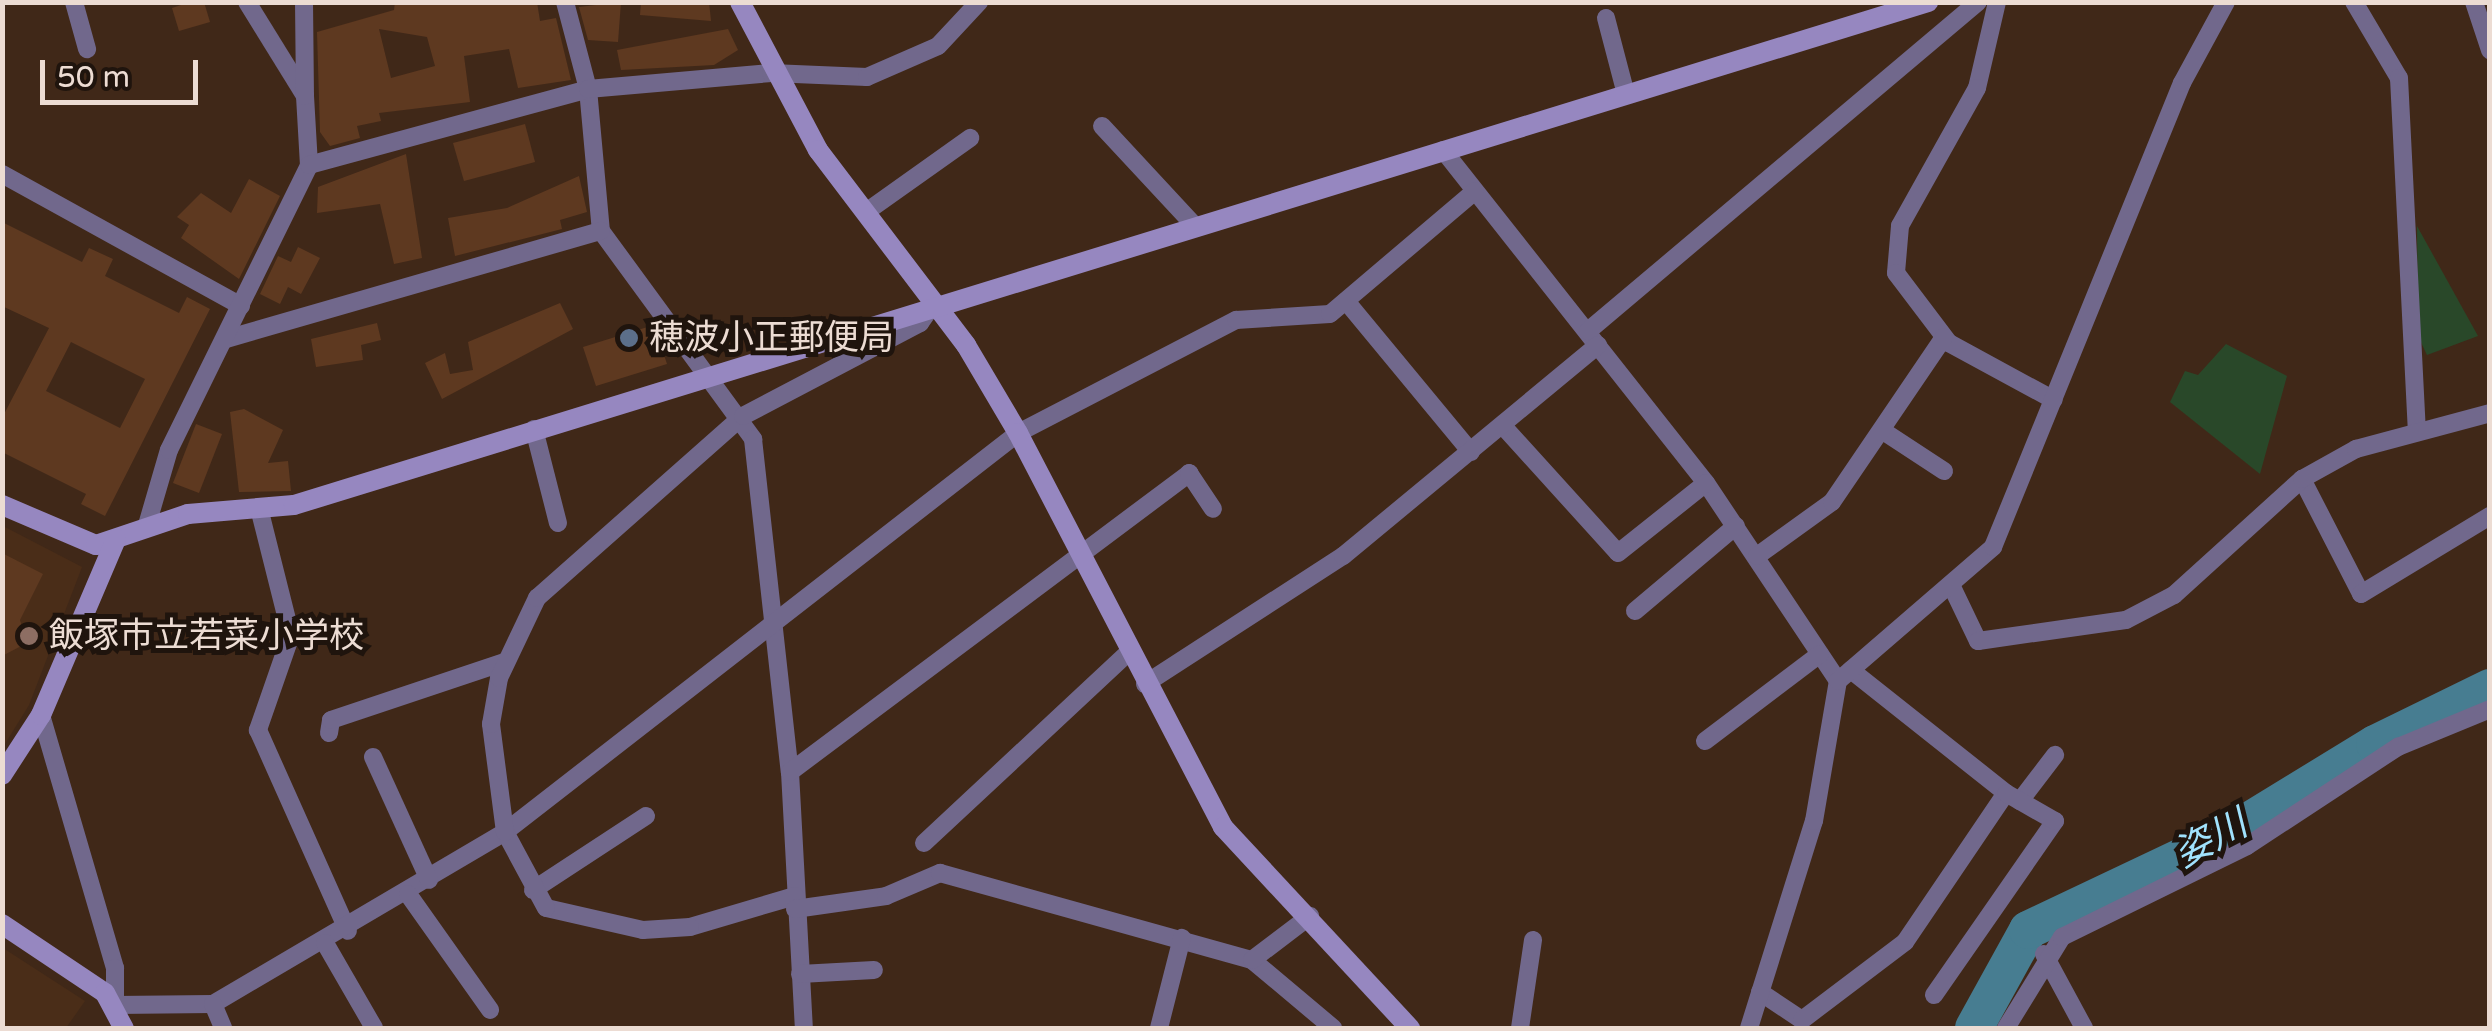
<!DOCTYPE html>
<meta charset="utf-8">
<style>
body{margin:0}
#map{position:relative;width:2492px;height:1031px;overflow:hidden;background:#402818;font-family:"Varela Round","Noto Sans JP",sans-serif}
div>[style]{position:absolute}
.built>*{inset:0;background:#4a2d18}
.green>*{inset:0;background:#294829}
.river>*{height:38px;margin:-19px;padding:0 19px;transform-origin:19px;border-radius:19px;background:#477d91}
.building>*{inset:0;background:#5e3920}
.street>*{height:18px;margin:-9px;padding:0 9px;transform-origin:9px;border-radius:9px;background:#71688c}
.secondary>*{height:20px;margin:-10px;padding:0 10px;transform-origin:10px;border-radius:10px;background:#9687c0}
.dots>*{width:28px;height:28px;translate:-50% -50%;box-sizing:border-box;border:5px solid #1f140d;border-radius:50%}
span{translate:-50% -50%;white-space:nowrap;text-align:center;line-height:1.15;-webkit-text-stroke:10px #1f140d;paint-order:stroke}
.poi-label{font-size:35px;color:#ecdcd3}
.left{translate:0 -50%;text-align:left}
.water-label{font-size:38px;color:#a0e2fd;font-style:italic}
.frame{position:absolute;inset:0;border:5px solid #ecdcd3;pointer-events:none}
.scale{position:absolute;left:40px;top:60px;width:158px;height:45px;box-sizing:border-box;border:5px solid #ecdcd3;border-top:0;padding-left:12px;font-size:30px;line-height:35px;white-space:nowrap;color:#ecdcd3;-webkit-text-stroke:8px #1f140d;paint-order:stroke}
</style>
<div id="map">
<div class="built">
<i style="clip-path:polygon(3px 526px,82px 567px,29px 705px,3px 747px)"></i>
<i style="clip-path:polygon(3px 948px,85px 1001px,66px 1028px,3px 1028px)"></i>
</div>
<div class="green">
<i style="clip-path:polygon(2417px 226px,2478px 336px,2427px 355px,2418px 336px)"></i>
<i style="clip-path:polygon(2226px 344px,2287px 376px,2260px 474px,2170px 402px,2185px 371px,2198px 375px)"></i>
</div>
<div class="river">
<i style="left:1974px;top:1028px;width:112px;rotate:-61.1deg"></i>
<i style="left:2028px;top:930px;width:212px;rotate:-25.4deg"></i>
<i style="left:2220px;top:839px;width:182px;rotate:-31.5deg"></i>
<i style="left:2375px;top:744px;width:128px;rotate:-26deg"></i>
</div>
<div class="building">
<i style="clip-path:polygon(190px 2px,204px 2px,210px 22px,179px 31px,172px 8px)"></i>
<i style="clip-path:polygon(evenodd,395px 2px,537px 2px,540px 21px,556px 18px,571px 80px,518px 88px,509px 49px,464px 56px,470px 102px,379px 113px,381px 121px,357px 126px,360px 138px,330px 146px,320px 132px,317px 32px,394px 10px,395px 2px,379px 29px,427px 37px,435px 66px,391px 78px,379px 29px)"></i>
<i style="clip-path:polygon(621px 2px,618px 42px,588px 40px,579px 7px)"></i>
<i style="clip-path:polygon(641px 2px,709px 2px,711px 21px,640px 15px)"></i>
<i style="clip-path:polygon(728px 29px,738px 50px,714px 65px,621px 70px,617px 50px)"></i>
<i style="clip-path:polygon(525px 124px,535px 162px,464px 181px,453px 143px)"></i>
<i style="clip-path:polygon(406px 154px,422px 258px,394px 264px,380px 204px,317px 213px,318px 187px)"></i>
<i style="clip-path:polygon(579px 176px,587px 212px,560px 220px,562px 229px,455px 256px,448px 218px,507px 208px)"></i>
<i style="clip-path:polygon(249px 179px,280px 196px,239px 279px,181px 238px,189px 225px,177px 217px,201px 193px,231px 213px)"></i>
<i style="clip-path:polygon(evenodd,2px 222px,82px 262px,89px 248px,113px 259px,105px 276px,179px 313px,187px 297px,210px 309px,105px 516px,81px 504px,86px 494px,2px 452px,2px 418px,49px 328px,2px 306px,2px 222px,71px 342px,145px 379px,120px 428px,46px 391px,71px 342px)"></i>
<i style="clip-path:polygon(298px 247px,320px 258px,301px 294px,288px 287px,280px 304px,260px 294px,278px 256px,291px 262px)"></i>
<i style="clip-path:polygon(560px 303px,573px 329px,442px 399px,425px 363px,445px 353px,450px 374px,473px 370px,468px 342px)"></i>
<i style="clip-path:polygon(377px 323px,381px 340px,361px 345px,363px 360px,316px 367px,311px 339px)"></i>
<i style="clip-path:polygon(654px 325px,667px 364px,596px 386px,583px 347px)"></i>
<i style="clip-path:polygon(244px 409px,283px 430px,268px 463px,288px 461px,291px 491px,239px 492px,230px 412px)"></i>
<i style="clip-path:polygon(196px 424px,222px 434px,199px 493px,173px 483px)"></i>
<i style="clip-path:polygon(2px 553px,43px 574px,20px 620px,27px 643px,2px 656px)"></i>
</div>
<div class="street">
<i style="left:74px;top:2px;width:49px;rotate:74.5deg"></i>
<i style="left:247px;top:2px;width:110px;rotate:58.3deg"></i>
<i style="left:305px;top:96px;width:69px;rotate:86.7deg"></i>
<i style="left:304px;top:2px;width:94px;rotate:89.4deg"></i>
<i style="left:565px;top:2px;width:90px;rotate:75.2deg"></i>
<i style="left:588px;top:89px;width:143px;rotate:84.8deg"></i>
<i style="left:601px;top:231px;width:258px;rotate:53.8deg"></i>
<i style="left:753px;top:439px;width:335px;rotate:83.7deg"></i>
<i style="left:790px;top:772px;width:256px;rotate:86.9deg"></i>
<i style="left:1997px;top:2px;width:88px;rotate:103.1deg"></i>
<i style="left:1977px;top:88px;width:158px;rotate:119.2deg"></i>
<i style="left:1900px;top:226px;width:47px;rotate:94.9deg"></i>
<i style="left:1896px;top:273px;width:88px;rotate:52.9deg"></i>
<i style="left:1949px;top:343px;width:119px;rotate:28.5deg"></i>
<i style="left:2354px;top:2px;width:88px;rotate:59.4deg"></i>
<i style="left:2399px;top:78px;width:354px;rotate:87.1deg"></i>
<i style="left:2474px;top:2px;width:51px;rotate:71.6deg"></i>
<i style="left:1606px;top:18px;width:79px;rotate:75.3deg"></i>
<i style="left:1102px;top:126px;width:138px;rotate:47.1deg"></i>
<i style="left:1443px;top:150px;width:424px;rotate:51.7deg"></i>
<i style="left:1706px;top:483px;width:238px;rotate:56.3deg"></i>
<i style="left:2px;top:174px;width:273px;rotate:28.9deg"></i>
<i style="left:866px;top:212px;width:128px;rotate:-35.4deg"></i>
<i style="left:1346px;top:301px;width:196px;rotate:50.4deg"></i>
<i style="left:1588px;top:331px;width:510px;rotate:-40.15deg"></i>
<i style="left:226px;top:339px;width:390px;rotate:-16.1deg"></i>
<i style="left:1503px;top:426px;width:171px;rotate:47.8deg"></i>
<i style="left:1618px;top:553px;width:112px;rotate:-38.5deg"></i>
<i style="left:534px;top:429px;width:97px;rotate:75.7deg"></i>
<i style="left:1883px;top:431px;width:73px;rotate:33.3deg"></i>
<i style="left:2302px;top:479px;width:129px;rotate:62.8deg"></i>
<i style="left:2361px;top:594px;width:151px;rotate:-31.2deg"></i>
<i style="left:259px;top:508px;width:131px;rotate:75.9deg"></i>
<i style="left:291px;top:635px;width:101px;rotate:109.2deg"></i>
<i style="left:258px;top:730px;width:220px;rotate:65.9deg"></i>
<i style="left:147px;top:525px;width:78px;rotate:-73.7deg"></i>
<i style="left:169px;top:450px;width:318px;rotate:-63.8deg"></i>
<i style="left:309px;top:165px;width:289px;rotate:-15.2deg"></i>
<i style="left:588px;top:89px;width:184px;rotate:-5deg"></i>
<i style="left:771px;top:73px;width:96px;rotate:2.4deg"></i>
<i style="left:867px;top:77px;width:77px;rotate:-23.6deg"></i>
<i style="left:938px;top:46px;width:60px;rotate:-47deg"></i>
<i style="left:1757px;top:556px;width:92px;rotate:-35.8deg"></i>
<i style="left:1832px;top:502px;width:199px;rotate:-55.8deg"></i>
<i style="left:1952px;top:587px;width:60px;rotate:64.3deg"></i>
<i style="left:1978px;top:641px;width:149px;rotate:-8.1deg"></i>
<i style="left:2126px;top:620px;width:54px;rotate:-27.5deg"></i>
<i style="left:2174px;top:595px;width:173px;rotate:-42.2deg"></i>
<i style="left:2302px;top:479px;width:62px;rotate:-29.1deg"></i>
<i style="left:2356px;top:449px;width:139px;rotate:-15deg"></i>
<i style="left:1635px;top:611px;width:132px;rotate:-40.1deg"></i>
<i style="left:1145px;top:684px;width:236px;rotate:-32.9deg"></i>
<i style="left:1343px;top:556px;width:331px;rotate:-39.6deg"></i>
<i style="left:41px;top:715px;width:264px;rotate:73.7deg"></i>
<i style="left:115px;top:968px;width:37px;rotate:90deg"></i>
<i style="left:115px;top:1005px;width:98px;rotate:-0.6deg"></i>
<i style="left:213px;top:1004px;width:339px;rotate:-30.5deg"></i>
<i style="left:505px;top:832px;width:650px;rotate:-37.87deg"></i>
<i style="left:1018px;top:433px;width:246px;rotate:-27.4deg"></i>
<i style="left:1236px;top:320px;width:94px;rotate:-3.7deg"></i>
<i style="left:1330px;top:314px;width:190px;rotate:-40.3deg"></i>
<i style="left:329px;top:733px;width:13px;rotate:-81deg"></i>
<i style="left:331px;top:720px;width:182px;rotate:-18.5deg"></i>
<i style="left:1705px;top:741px;width:144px;rotate:-37.1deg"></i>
<i style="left:373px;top:757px;width:135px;rotate:65.5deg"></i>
<i style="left:790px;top:772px;width:499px;rotate:-36.8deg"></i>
<i style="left:1189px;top:473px;width:43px;rotate:56.3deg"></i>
<i style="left:2020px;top:801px;width:58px;rotate:-52.7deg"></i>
<i style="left:924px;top:843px;width:280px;rotate:-43deg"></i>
<i style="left:533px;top:890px;width:135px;rotate:-33.2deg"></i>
<i style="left:408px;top:894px;width:142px;rotate:54.7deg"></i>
<i style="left:795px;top:896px;width:109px;rotate:163.6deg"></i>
<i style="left:690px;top:927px;width:47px;rotate:176.3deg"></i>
<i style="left:643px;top:930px;width:99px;rotate:-167.2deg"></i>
<i style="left:546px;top:908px;width:86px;rotate:-118.3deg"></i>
<i style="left:505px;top:832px;width:109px;rotate:-97.4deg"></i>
<i style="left:491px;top:724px;width:47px;rotate:-80.1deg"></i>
<i style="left:499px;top:678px;width:89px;rotate:-64.6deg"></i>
<i style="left:537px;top:598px;width:275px;rotate:-41.5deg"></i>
<i style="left:743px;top:416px;width:200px;rotate:-27.7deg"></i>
<i style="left:920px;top:323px;width:19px;rotate:-55deg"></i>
<i style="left:795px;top:909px;width:92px;rotate:-8.1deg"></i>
<i style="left:886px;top:896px;width:59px;rotate:-23.1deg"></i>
<i style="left:940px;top:873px;width:324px;rotate:15.6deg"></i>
<i style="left:1252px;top:960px;width:106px;rotate:40deg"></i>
<i style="left:325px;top:943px;width:98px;rotate:60deg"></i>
<i style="left:2044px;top:954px;width:84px;rotate:61.6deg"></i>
<i style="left:1252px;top:960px;width:73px;rotate:-37.2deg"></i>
<i style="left:800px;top:974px;width:74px;rotate:-3.1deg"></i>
<i style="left:1760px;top:992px;width:50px;rotate:33.7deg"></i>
<i style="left:1802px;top:1020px;width:129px;rotate:-37.1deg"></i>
<i style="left:1905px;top:942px;width:180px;rotate:-55.9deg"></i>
<i style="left:2006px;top:793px;width:198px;rotate:-141.6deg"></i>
<i style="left:1934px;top:995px;width:212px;rotate:-55.2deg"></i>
<i style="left:2055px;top:821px;width:56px;rotate:-150.3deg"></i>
<i style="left:213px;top:1004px;width:26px;rotate:67deg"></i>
<i style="left:1159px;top:1028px;width:93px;rotate:-75.7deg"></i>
<i style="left:1520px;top:1028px;width:89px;rotate:-81.6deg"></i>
<i style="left:1749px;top:1028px;width:217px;rotate:-72.6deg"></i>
<i style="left:1814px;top:821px;width:142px;rotate:-80.3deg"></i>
<i style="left:1838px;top:681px;width:205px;rotate:-40.8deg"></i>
<i style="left:1993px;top:547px;width:501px;rotate:-67.84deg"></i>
<i style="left:2182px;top:83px;width:92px;rotate:-61.5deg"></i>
<i style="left:2006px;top:1028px;width:107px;rotate:-58.4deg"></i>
<i style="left:2062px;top:937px;width:206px;rotate:-26.2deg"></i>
<i style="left:2247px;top:846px;width:181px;rotate:-33.3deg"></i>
<i style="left:2398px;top:747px;width:100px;rotate:-22.4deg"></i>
</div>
<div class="secondary">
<i style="left:740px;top:2px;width:167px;rotate:62.2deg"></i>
<i style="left:818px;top:150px;width:245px;rotate:52.8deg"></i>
<i style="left:966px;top:345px;width:102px;rotate:59.4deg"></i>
<i style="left:1018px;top:433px;width:444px;rotate:62.5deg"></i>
<i style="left:1223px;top:827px;width:275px;rotate:47.1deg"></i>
<i style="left:2px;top:505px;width:102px;rotate:23.1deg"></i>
<i style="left:96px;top:545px;width:97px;rotate:-18.6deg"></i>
<i style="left:188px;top:514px;width:106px;rotate:-4.9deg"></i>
<i style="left:294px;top:505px;width:1710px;rotate:-17.11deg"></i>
<i style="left:2px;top:775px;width:72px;rotate:-57deg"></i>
<i style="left:41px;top:715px;width:191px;rotate:-66.9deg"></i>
<i style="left:2px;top:924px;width:124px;rotate:33.8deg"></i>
<i style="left:105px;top:993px;width:40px;rotate:62deg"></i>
</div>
<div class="dots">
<i style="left:629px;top:338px;background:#5c6f8a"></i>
<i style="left:29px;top:636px;background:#8d6e63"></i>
</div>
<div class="poi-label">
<span class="left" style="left:649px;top:338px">穂波小正郵便局</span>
<span class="left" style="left:49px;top:636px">飯塚市立若菜小学校</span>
</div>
<div class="water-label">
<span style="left:2211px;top:840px;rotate:-28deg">姿川</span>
</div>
<div class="frame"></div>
<div class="scale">50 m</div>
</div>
